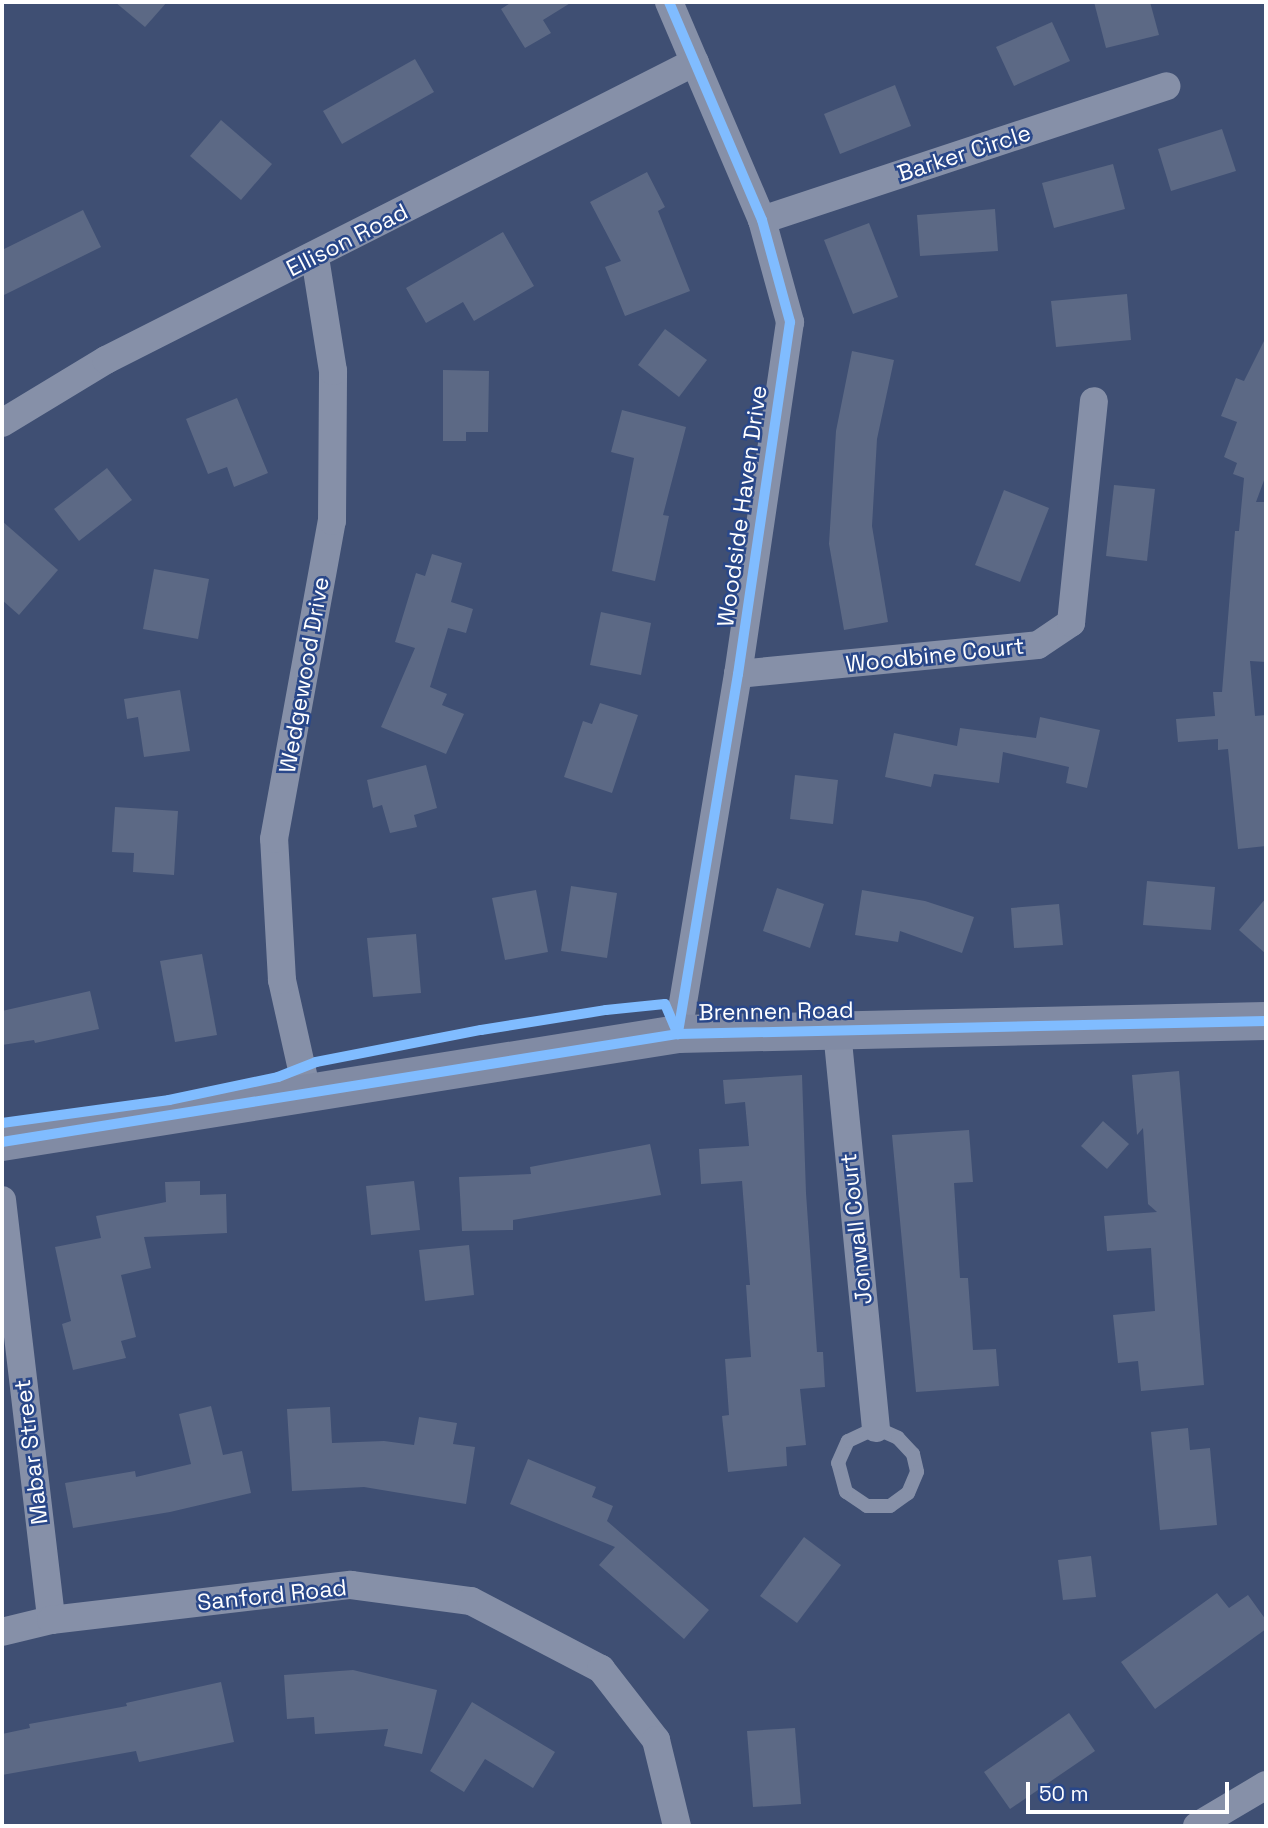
<!DOCTYPE html>
<style>
body{margin:0}
#map{position:relative;width:1268px;height:1828px;overflow:hidden;background:#3f4f73;font-family:"Space Grotesk",sans-serif}
div>[style]{position:absolute}
.building>*{inset:0;background:#5c6985}
.lane>*{height:14px;margin:-7px;padding:0 7px;transform-origin:7px;border-radius:7px;background:#8690a8}
.street>*{height:28px;margin:-14px;padding:0 14px;transform-origin:14px;border-radius:14px;background:#8690a8}
.secondary>*{height:38px;margin:-19px;padding:0 19px;transform-origin:19px;border-radius:19px;background:#818ba4}
.cycleway>*{height:10px;margin:-5px;padding:0 5px;transform-origin:5px;border-radius:5px;background:#80bcff}
span{translate:-50% -50%;white-space:nowrap;text-align:center;line-height:1.15;-webkit-text-stroke:5px #294789;paint-order:stroke}
.street-label{font-size:23px;color:#fff}
.frame{position:absolute;inset:0;border:4px solid #fff;pointer-events:none}
.scale{position:absolute;left:1026px;top:1782px;width:203px;height:32px;box-sizing:border-box;border:4px solid #fff;border-top:0;padding-left:9px;font-size:21px;line-height:24px;white-space:nowrap;color:#fff;-webkit-text-stroke:5px #294789;paint-order:stroke}
</style>
<div id="map">
<div class="building">
<i style="clip-path:polygon(115px 2px,167px 2px,145px 27px)"></i>
<i style="clip-path:polygon(512px 2px,572px 2px,543px 20px,551px 33px,525px 48px,501px 9px)"></i>
<i style="clip-path:polygon(1094px 2px,1150px 2px,1159px 35px,1106px 48px)"></i>
<i style="clip-path:polygon(1052px 22px,1070px 61px,1014px 86px,996px 47px)"></i>
<i style="clip-path:polygon(415px 59px,434px 92px,342px 144px,323px 111px)"></i>
<i style="clip-path:polygon(895px 85px,911px 126px,840px 154px,824px 114px)"></i>
<i style="clip-path:polygon(221px 120px,272px 164px,241px 200px,190px 156px)"></i>
<i style="clip-path:polygon(1222px 129px,1236px 171px,1171px 191px,1158px 149px)"></i>
<i style="clip-path:polygon(1113px 164px,1125px 209px,1054px 228px,1042px 183px)"></i>
<i style="clip-path:polygon(647px 172px,665px 207px,658px 211px,690px 291px,625px 316px,605px 267px,621px 261px,590px 202px)"></i>
<i style="clip-path:polygon(995px 209px,998px 251px,920px 256px,917px 215px)"></i>
<i style="clip-path:polygon(83px 210px,101px 247px,2px 296px,2px 250px)"></i>
<i style="clip-path:polygon(869px 223px,898px 297px,853px 314px,824px 240px)"></i>
<i style="clip-path:polygon(503px 232px,534px 286px,474px 321px,463px 302px,426px 323px,406px 288px)"></i>
<i style="clip-path:polygon(1127px 294px,1131px 340px,1056px 347px,1051px 301px)"></i>
<i style="clip-path:polygon(665px 329px,707px 360px,679px 397px,638px 365px)"></i>
<i style="clip-path:polygon(1266px 337px,1266px 475px,1256px 502px,1266px 502px,1266px 662px,1250px 661px,1255px 716px,1266px 715px,1266px 846px,1238px 849px,1228px 749px,1218px 750px,1218px 739px,1178px 742px,1176px 719px,1215px 716px,1213px 692px,1222px 692px,1235px 531px,1239px 531px,1244px 478px,1233px 474px,1237px 463px,1224px 457px,1237px 422px,1221px 416px,1236px 378px,1244px 381px)"></i>
<i style="clip-path:polygon(852px 351px,894px 360px,877px 439px,872px 526px,888px 622px,844px 630px,829px 544px,836px 431px)"></i>
<i style="clip-path:polygon(443px 370px,489px 371px,488px 432px,466px 432px,466px 441px,443px 441px)"></i>
<i style="clip-path:polygon(237px 398px,268px 473px,234px 487px,227px 467px,208px 474px,186px 419px)"></i>
<i style="clip-path:polygon(622px 410px,686px 427px,663px 515px,669px 516px,655px 581px,612px 571px,634px 458px,611px 452px)"></i>
<i style="clip-path:polygon(107px 468px,132px 500px,79px 541px,54px 509px)"></i>
<i style="clip-path:polygon(1114px 485px,1155px 489px,1147px 561px,1106px 556px)"></i>
<i style="clip-path:polygon(1004px 490px,1049px 508px,1020px 582px,975px 565px)"></i>
<i style="clip-path:polygon(2px 521px,58px 570px,19px 615px,2px 600px)"></i>
<i style="clip-path:polygon(432px 554px,462px 563px,451px 602px,473px 609px,466px 633px,448px 628px,430px 687px,447px 694px,442px 705px,464px 714px,446px 754px,381px 727px,415px 648px,395px 642px,416px 573px,425px 576px)"></i>
<i style="clip-path:polygon(154px 569px,209px 579px,198px 639px,143px 629px)"></i>
<i style="clip-path:polygon(601px 612px,651px 623px,641px 675px,590px 665px)"></i>
<i style="clip-path:polygon(180px 690px,190px 751px,144px 757px,138px 717px,127px 719px,124px 699px)"></i>
<i style="clip-path:polygon(600px 703px,638px 715px,612px 793px,564px 777px,583px 721px,592px 724px)"></i>
<i style="clip-path:polygon(1040px 717px,1100px 730px,1087px 788px,1066px 783px,1069px 767px,1003px 752px,999px 783px,934px 774px,931px 787px,885px 777px,894px 733px,957px 746px,960px 728px,1036px 738px)"></i>
<i style="clip-path:polygon(426px 765px,437px 808px,414px 815px,417px 827px,390px 833px,382px 805px,373px 808px,367px 780px)"></i>
<i style="clip-path:polygon(795px 775px,838px 780px,833px 824px,790px 819px)"></i>
<i style="clip-path:polygon(115px 807px,178px 811px,174px 875px,133px 872px,134px 853px,112px 852px)"></i>
<i style="clip-path:polygon(1147px 881px,1215px 887px,1211px 930px,1143px 925px)"></i>
<i style="clip-path:polygon(571px 886px,617px 893px,607px 958px,561px 951px)"></i>
<i style="clip-path:polygon(777px 888px,824px 904px,810px 948px,763px 931px)"></i>
<i style="clip-path:polygon(536px 890px,548px 952px,505px 960px,492px 898px)"></i>
<i style="clip-path:polygon(862px 890px,925px 901px,974px 917px,962px 953px,900px 931px,898px 942px,855px 935px)"></i>
<i style="clip-path:polygon(1266px 898px,1266px 954px,1239px 930px)"></i>
<i style="clip-path:polygon(1059px 904px,1063px 945px,1014px 948px,1011px 908px)"></i>
<i style="clip-path:polygon(416px 934px,421px 993px,373px 997px,367px 938px)"></i>
<i style="clip-path:polygon(202px 954px,217px 1035px,175px 1042px,160px 961px)"></i>
<i style="clip-path:polygon(90px 991px,99px 1029px,35px 1043px,34px 1040px,2px 1045px,2px 1011px)"></i>
<i style="clip-path:polygon(1179px 1071px,1204px 1385px,1141px 1391px,1138px 1361px,1118px 1363px,1113px 1315px,1155px 1311px,1151px 1248px,1107px 1251px,1104px 1216px,1157px 1212px,1148px 1204px,1143px 1128px,1137px 1135px,1132px 1075px)"></i>
<i style="clip-path:polygon(802px 1075px,806px 1193px,817px 1352px,823px 1352px,825px 1387px,800px 1389px,806px 1445px,786px 1447px,787px 1466px,728px 1472px,722px 1416px,729px 1415px,725px 1359px,751px 1357px,746px 1285px,750px 1285px,742px 1181px,701px 1184px,699px 1149px,749px 1146px,745px 1102px,725px 1104px,723px 1080px)"></i>
<i style="clip-path:polygon(1103px 1121px,1129px 1144px,1107px 1169px,1081px 1146px)"></i>
<i style="clip-path:polygon(969px 1130px,973px 1182px,954px 1183px,960px 1278px,968px 1278px,973px 1350px,996px 1349px,999px 1386px,916px 1392px,892px 1135px)"></i>
<i style="clip-path:polygon(650px 1144px,661px 1195px,513px 1220px,513px 1230px,462px 1231px,459px 1177px,531px 1174px,530px 1167px)"></i>
<i style="clip-path:polygon(200px 1181px,200px 1195px,226px 1194px,227px 1233px,144px 1237px,151px 1268px,121px 1275px,136px 1337px,121px 1341px,126px 1358px,73px 1370px,62px 1324px,71px 1321px,55px 1247px,101px 1238px,96px 1216px,166px 1202px,165px 1182px)"></i>
<i style="clip-path:polygon(414px 1181px,420px 1230px,371px 1235px,366px 1186px)"></i>
<i style="clip-path:polygon(469px 1245px,474px 1295px,425px 1301px,419px 1250px)"></i>
<i style="clip-path:polygon(211px 1406px,223px 1455px,242px 1451px,251px 1493px,170px 1512px,73px 1528px,65px 1483px,135px 1471px,136px 1477px,191px 1464px,179px 1414px)"></i>
<i style="clip-path:polygon(330px 1407px,332px 1443px,384px 1441px,414px 1445px,419px 1417px,457px 1423px,453px 1444px,475px 1447px,466px 1504px,364px 1487px,292px 1491px,287px 1409px)"></i>
<i style="clip-path:polygon(1188px 1428px,1190px 1450px,1210px 1448px,1217px 1525px,1160px 1530px,1151px 1432px)"></i>
<i style="clip-path:polygon(528px 1459px,596px 1487px,592px 1497px,613px 1506px,607px 1521px,709px 1610px,684px 1639px,599px 1565px,615px 1547px,510px 1504px)"></i>
<i style="clip-path:polygon(804px 1537px,841px 1565px,797px 1623px,760px 1596px)"></i>
<i style="clip-path:polygon(1091px 1556px,1096px 1597px,1063px 1600px,1058px 1560px)"></i>
<i style="clip-path:polygon(1217px 1593px,1229px 1608px,1248px 1595px,1266px 1620px,1266px 1629px,1155px 1709px,1121px 1662px)"></i>
<i style="clip-path:polygon(353px 1670px,437px 1690px,422px 1754px,384px 1746px,388px 1729px,315px 1734px,314px 1717px,287px 1719px,284px 1675px)"></i>
<i style="clip-path:polygon(221px 1682px,234px 1742px,139px 1762px,136px 1751px,2px 1775px,2px 1734px,30px 1728px,29px 1724px,127px 1706px,126px 1703px)"></i>
<i style="clip-path:polygon(472px 1702px,555px 1752px,533px 1788px,485px 1759px,464px 1792px,430px 1771px)"></i>
<i style="clip-path:polygon(1069px 1713px,1095px 1751px,1010px 1809px,984px 1772px)"></i>
<i style="clip-path:polygon(795px 1728px,801px 1804px,753px 1807px,747px 1731px)"></i>
</div>
<div class="lane">
<i style="left:876px;top:1428px;width:24px;rotate:24deg"></i>
<i style="left:898px;top:1438px;width:22px;rotate:47deg"></i>
<i style="left:913px;top:1454px;width:18px;rotate:77deg"></i>
<i style="left:917px;top:1472px;width:23px;rotate:113deg"></i>
<i style="left:908px;top:1493px;width:22px;rotate:144deg"></i>
<i style="left:890px;top:1506px;width:23px;rotate:180deg"></i>
<i style="left:867px;top:1506px;width:25px;rotate:-146deg"></i>
<i style="left:846px;top:1492px;width:30px;rotate:-105deg"></i>
<i style="left:838px;top:1463px;width:24px;rotate:-66deg"></i>
<i style="left:848px;top:1441px;width:31px;rotate:-25deg"></i>
</div>
<div class="street">
<i style="left:669px;top:2px;width:237px;rotate:66.9deg"></i>
<i style="left:762px;top:220px;width:106px;rotate:74.6deg"></i>
<i style="left:790px;top:322px;width:356px;rotate:98.4deg"></i>
<i style="left:738px;top:674px;width:365px;rotate:99.5deg"></i>
<i style="left:762px;top:220px;width:426px;rotate:-18.3deg"></i>
<i style="left:2px;top:423px;width:122px;rotate:-31.2deg"></i>
<i style="left:106px;top:360px;width:660px;rotate:-26.84deg"></i>
<i style="left:738px;top:674px;width:301px;rotate:-5.5deg"></i>
<i style="left:1038px;top:645px;width:40px;rotate:-34deg"></i>
<i style="left:1071px;top:623px;width:223px;rotate:-84.1deg"></i>
<i style="left:837px;top:1031px;width:399px;rotate:84.4deg"></i>
<i style="left:307px;top:1092px;width:115px;rotate:-102.6deg"></i>
<i style="left:282px;top:980px;width:141px;rotate:-93.2deg"></i>
<i style="left:274px;top:839px;width:323px;rotate:-79.7deg"></i>
<i style="left:332px;top:521px;width:150px;rotate:-89.6deg"></i>
<i style="left:333px;top:371px;width:115px;rotate:-99deg"></i>
<i style="left:2px;top:1200px;width:423px;rotate:83.3deg"></i>
<i style="left:2px;top:1632px;width:50px;rotate:-13.8deg"></i>
<i style="left:51px;top:1620px;width:302px;rotate:-6.7deg"></i>
<i style="left:351px;top:1585px;width:121px;rotate:7.6deg"></i>
<i style="left:471px;top:1601px;width:147px;rotate:27.6deg"></i>
<i style="left:601px;top:1669px;width:90px;rotate:52.2deg"></i>
<i style="left:656px;top:1740px;width:89px;rotate:76.3deg"></i>
<i style="left:1197px;top:1826px;width:80px;rotate:-30.7deg"></i>
</div>
<div class="secondary">
<i style="left:2px;top:1142px;width:685px;rotate:-9.08deg"></i>
<i style="left:678px;top:1034px;width:588px;rotate:-1.27deg"></i>
</div>
<div class="cycleway">
<i style="left:669px;top:2px;width:237px;rotate:66.9deg"></i>
<i style="left:762px;top:220px;width:106px;rotate:74.6deg"></i>
<i style="left:790px;top:322px;width:356px;rotate:98.4deg"></i>
<i style="left:738px;top:674px;width:365px;rotate:99.5deg"></i>
<i style="left:2px;top:1123px;width:169px;rotate:-7.8deg"></i>
<i style="left:169px;top:1100px;width:111px;rotate:-11.9deg"></i>
<i style="left:278px;top:1077px;width:41px;rotate:-21.5deg"></i>
<i style="left:316px;top:1062px;width:168px;rotate:-11deg"></i>
<i style="left:481px;top:1030px;width:127px;rotate:-9.1deg"></i>
<i style="left:606px;top:1010px;width:59px;rotate:-5.8deg"></i>
<i style="left:665px;top:1004px;width:33px;rotate:67deg"></i>
<i style="left:2px;top:1142px;width:685px;rotate:-9.08deg"></i>
<i style="left:678px;top:1034px;width:588px;rotate:-1.27deg"></i>
</div>
<div class="street-label">
<span style="left:964px;top:153px;rotate:-18deg">Barker Circle</span>
<span style="left:347px;top:240px;rotate:-27deg">Ellison Road</span>
<span style="left:742px;top:506px;rotate:-82deg">Woodside Haven Drive</span>
<span style="left:935px;top:655px;rotate:-6deg">Woodbine Court</span>
<span style="left:304px;top:675px;rotate:-80deg">Wedgewood Drive</span>
<span style="left:776px;top:1011px;rotate:-1deg">Brennen Road</span>
<span style="left:856px;top:1229px;rotate:-96deg">Jonwall Court</span>
<span style="left:31px;top:1452px;rotate:-97deg">Mabar Street</span>
<span style="left:272px;top:1595px;rotate:-6deg">Sanford Road</span>
</div>
<div class="frame"></div>
<div class="scale">50 m</div>
</div>
